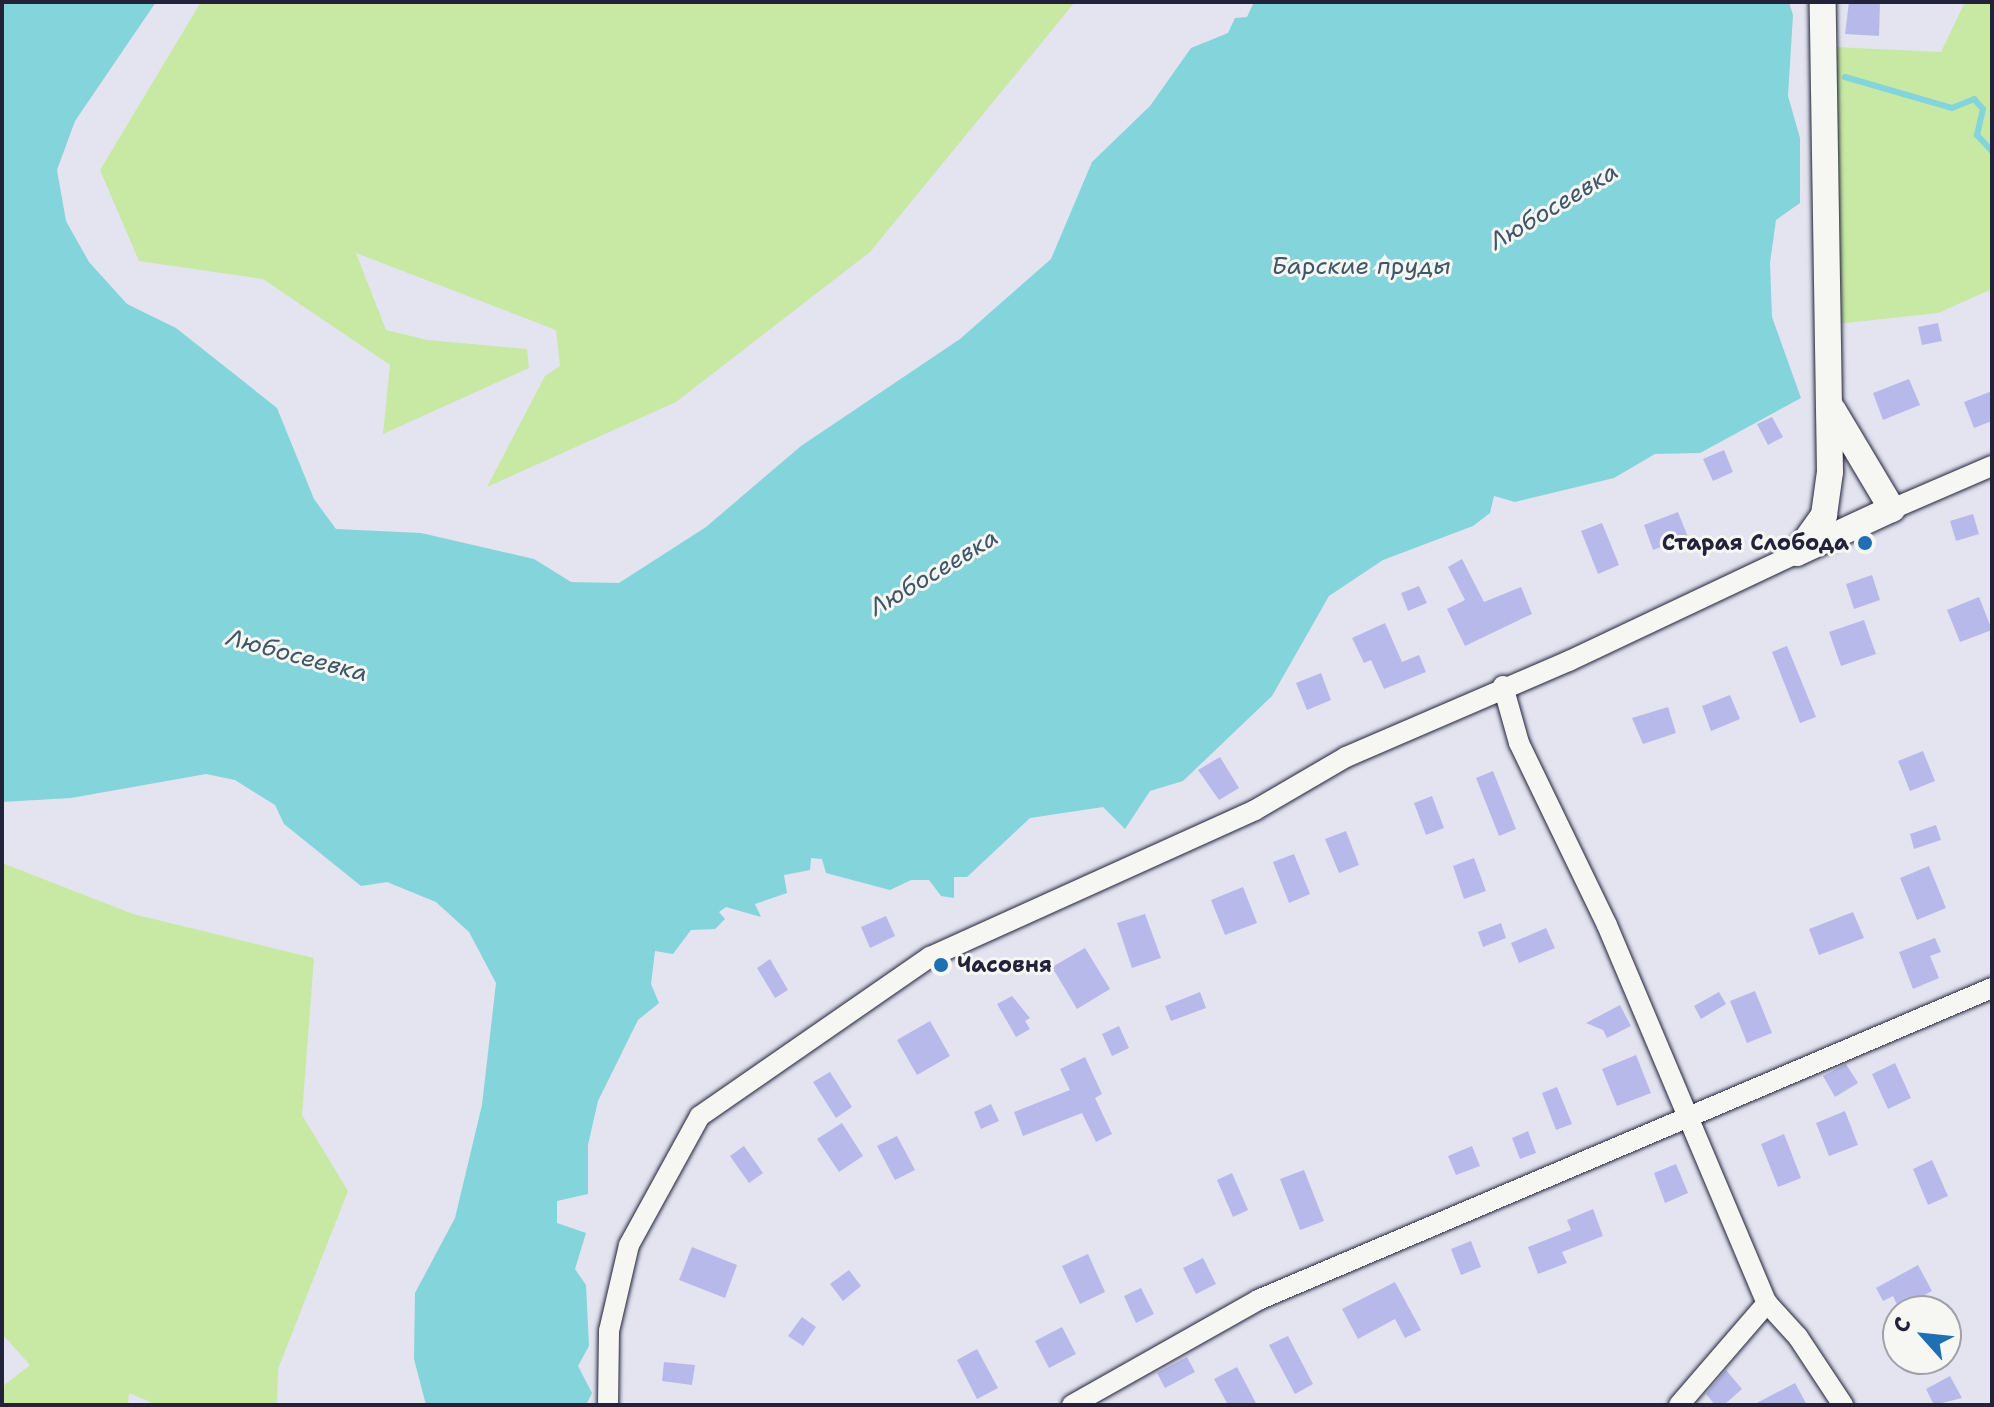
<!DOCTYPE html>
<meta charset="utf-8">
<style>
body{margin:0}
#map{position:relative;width:1994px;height:1407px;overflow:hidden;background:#e3e4f0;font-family:"Shantell Sans",sans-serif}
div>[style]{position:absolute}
.green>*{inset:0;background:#c7e9a3}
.water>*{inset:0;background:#83d4db}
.stream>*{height:6px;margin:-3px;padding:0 3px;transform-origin:3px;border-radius:3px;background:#83d4db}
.building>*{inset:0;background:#b8b9eb}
.roads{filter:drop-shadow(0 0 2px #22223b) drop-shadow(0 0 2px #22223b)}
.minor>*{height:20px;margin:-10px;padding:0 10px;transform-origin:10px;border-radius:10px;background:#f6f6f2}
.tertiary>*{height:26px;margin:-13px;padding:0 13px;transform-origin:13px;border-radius:13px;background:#f6f6f2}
.dots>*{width:22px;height:22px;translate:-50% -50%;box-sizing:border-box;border:4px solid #f6f6f2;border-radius:50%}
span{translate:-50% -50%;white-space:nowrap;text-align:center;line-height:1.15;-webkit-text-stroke:6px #f6f6f2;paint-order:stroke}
.poi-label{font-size:22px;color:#22223b;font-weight:700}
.right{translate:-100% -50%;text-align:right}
.left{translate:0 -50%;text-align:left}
.water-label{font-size:24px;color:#3f576b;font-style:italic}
.frame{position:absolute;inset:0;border:4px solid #22223b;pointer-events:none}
.north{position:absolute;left:1882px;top:1295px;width:80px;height:80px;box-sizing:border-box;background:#f6f6f2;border:2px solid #a1a1a9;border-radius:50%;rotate:297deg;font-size:22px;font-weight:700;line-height:32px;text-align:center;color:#22223b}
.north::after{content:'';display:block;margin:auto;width:28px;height:36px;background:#1f6fb2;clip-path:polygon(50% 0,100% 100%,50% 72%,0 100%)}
</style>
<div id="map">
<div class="green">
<i style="clip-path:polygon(201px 2px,1075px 2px,870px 252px,676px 402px,487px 487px,545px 376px,560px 366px,556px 330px,356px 253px,386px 330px,427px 340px,527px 349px,529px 368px,383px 434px,390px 365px,263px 279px,139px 261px,100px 170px)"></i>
<i style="clip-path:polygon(1965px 2px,1992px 2px,1992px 289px,1938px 313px,1836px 324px,1834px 47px,1941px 52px)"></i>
<i style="clip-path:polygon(2px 863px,133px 914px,314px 958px,302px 1115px,348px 1191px,278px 1369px,277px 1405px,157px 1405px,129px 1393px,128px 1405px,2px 1405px,2px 1387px,30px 1365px,2px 1334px)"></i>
</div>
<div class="water">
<i style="clip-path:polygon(2px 2px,156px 2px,75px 121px,57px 170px,66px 221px,89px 262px,127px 304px,176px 328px,277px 408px,314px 499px,336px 529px,421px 533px,534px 559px,571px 582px,619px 583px,706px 527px,801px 446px,960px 339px,1051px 259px,1092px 162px,1150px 106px,1191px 48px,1228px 33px,1235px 18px,1247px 17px,1254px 2px,1789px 2px,1793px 15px,1788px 96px,1800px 138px,1800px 203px,1776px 220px,1770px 263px,1772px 317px,1801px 398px,1700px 453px,1655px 454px,1614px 478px,1515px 502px,1494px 496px,1490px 513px,1473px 526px,1383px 560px,1329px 596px,1272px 696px,1183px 781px,1150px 791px,1125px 829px,1103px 807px,1030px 818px,967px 877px,954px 877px,954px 898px,941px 896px,929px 880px,911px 880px,890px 890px,826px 873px,822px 859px,811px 858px,810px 870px,784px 875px,787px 893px,755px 904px,761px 917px,726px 907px,719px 912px,725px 919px,715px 929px,691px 930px,673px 954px,655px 951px,651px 984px,659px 1003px,638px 1020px,598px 1101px,588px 1145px,588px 1194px,557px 1201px,557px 1223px,586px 1233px,575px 1269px,586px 1285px,589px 1346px,578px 1366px,592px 1393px,586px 1405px,426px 1405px,414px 1359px,415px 1293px,455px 1218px,482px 1105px,496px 983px,469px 932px,436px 902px,387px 882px,361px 886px,284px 824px,275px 805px,235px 780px,206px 774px,71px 798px,2px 802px)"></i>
</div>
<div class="stream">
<i style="left:1845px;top:77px;width:111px;rotate:16.2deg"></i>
<i style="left:1952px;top:108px;width:24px;rotate:-22deg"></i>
<i style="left:1974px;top:99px;width:13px;rotate:48deg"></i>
<i style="left:1983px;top:109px;width:27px;rotate:103deg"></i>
<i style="left:1977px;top:135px;width:22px;rotate:47deg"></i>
</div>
<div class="building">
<i style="clip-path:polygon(1849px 2px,1880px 2px,1879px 36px,1845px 34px)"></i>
<i style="clip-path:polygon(1938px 323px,1942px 341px,1922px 345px,1918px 327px)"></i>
<i style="clip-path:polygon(1909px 379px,1920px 405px,1883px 420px,1873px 393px)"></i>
<i style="clip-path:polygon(1992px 391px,1992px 421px,1974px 428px,1964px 402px)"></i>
<i style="clip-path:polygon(1772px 417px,1783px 437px,1768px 445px,1757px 424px)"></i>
<i style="clip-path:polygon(1724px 450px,1733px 472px,1713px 481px,1703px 459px)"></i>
<i style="clip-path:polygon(1678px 512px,1688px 537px,1653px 550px,1644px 525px)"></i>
<i style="clip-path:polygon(1973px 514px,1979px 534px,1956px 541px,1950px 521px)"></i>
<i style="clip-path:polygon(1602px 523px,1619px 565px,1598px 574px,1581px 531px)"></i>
<i style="clip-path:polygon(1462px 559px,1484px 602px,1521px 587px,1532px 614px,1465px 646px,1447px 609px,1465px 600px,1448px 567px)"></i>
<i style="clip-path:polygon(1872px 575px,1880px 600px,1854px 609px,1846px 584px)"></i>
<i style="clip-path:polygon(1419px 586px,1427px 603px,1408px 611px,1401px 593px)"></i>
<i style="clip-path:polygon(1979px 597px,1992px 630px,1960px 642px,1947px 610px)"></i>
<i style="clip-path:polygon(1864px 620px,1876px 654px,1841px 666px,1829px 632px)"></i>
<i style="clip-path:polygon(1385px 623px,1402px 662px,1419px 655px,1426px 672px,1384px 689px,1371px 660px,1364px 663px,1352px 638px)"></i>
<i style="clip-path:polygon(1787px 646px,1816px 717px,1800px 723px,1772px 652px)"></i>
<i style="clip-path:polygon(1321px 673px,1331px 700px,1307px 710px,1296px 683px)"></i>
<i style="clip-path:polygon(1730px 695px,1740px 719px,1711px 731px,1702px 706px)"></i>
<i style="clip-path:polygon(1668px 707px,1676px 733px,1643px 744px,1632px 718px)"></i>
<i style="clip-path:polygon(1923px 751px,1935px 781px,1910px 791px,1898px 761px)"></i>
<i style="clip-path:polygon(1220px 757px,1239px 788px,1219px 800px,1198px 770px)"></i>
<i style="clip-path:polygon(1493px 771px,1516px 829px,1499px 836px,1476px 778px)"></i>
<i style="clip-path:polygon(1432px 796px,1444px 828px,1426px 835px,1414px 803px)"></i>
<i style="clip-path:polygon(1936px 825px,1941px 840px,1914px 849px,1910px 834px)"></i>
<i style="clip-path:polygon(1346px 831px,1359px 865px,1339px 873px,1325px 839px)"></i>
<i style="clip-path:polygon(1294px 854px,1310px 894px,1289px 903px,1273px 862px)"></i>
<i style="clip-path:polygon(1474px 858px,1486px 891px,1464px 899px,1453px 866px)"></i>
<i style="clip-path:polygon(1929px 866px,1946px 908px,1917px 920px,1900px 878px)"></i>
<i style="clip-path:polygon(1243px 887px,1257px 923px,1225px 935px,1211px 900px)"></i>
<i style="clip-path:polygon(1853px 912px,1864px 938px,1819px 955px,1809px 929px)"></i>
<i style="clip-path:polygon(1145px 914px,1161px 958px,1132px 968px,1117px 923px)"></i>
<i style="clip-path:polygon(886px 916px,895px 936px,870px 948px,861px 927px)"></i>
<i style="clip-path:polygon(1501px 923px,1506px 938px,1483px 947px,1478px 932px)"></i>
<i style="clip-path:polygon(1546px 928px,1555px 948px,1519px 963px,1511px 943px)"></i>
<i style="clip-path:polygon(1935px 938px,1941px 952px,1930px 956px,1939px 978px,1913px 989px,1899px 952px)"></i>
<i style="clip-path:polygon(1085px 948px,1110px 989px,1077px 1009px,1052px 967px)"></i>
<i style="clip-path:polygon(770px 959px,788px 990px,775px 998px,757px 968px)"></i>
<i style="clip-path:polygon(1755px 991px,1772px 1033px,1747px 1043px,1730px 1001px)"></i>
<i style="clip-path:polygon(1200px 992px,1206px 1008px,1171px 1021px,1165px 1006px)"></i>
<i style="clip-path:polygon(1719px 992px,1726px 1004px,1701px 1019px,1694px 1006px)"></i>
<i style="clip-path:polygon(1012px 996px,1030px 1018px,1025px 1021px,1030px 1029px,1016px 1037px,997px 1004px)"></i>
<i style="clip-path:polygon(1620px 1005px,1631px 1026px,1607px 1038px,1603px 1030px,1586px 1023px)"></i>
<i style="clip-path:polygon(930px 1021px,950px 1056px,917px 1075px,897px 1040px)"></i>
<i style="clip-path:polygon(1119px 1026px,1129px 1048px,1112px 1056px,1102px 1034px)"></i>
<i style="clip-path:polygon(1636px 1055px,1651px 1093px,1617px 1106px,1602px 1069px)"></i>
<i style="clip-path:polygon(1085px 1057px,1102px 1094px,1095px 1098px,1112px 1134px,1096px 1142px,1082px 1113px,1023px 1136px,1014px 1112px,1070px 1090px,1060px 1069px)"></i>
<i style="clip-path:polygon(1895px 1063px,1911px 1098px,1888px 1109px,1872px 1074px)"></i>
<i style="clip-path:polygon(1846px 1064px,1858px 1083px,1835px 1097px,1823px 1076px)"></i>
<i style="clip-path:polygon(830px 1072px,852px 1107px,836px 1118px,813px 1082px)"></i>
<i style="clip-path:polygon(1557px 1087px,1572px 1124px,1556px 1130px,1542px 1093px)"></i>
<i style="clip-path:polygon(991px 1104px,999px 1121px,981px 1129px,974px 1112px)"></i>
<i style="clip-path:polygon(1845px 1111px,1858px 1145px,1829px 1156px,1816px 1123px)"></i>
<i style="clip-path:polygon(842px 1123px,863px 1156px,839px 1172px,817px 1139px)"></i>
<i style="clip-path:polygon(1528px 1131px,1536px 1153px,1520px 1159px,1512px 1138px)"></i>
<i style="clip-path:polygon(1784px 1134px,1801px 1178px,1778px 1187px,1761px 1144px)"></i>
<i style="clip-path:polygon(897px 1136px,915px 1170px,895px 1180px,877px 1146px)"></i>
<i style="clip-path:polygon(744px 1146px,763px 1173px,749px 1183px,730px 1156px)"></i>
<i style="clip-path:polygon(1472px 1146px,1480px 1166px,1456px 1175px,1448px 1156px)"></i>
<i style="clip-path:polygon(1932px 1160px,1948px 1196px,1928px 1205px,1913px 1169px)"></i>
<i style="clip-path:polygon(1676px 1164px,1688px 1193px,1665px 1203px,1654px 1173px)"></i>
<i style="clip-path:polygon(1304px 1170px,1324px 1221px,1300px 1230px,1280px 1179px)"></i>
<i style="clip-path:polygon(1232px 1173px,1248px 1210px,1233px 1217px,1217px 1180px)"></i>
<i style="clip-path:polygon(1593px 1209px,1603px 1236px,1562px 1252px,1567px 1263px,1538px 1274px,1528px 1247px,1571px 1230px,1567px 1220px)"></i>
<i style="clip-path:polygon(1471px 1241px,1481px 1267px,1461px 1275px,1451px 1249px)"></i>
<i style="clip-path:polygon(692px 1247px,737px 1265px,725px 1298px,679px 1280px)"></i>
<i style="clip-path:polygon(1088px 1254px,1105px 1292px,1080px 1304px,1062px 1266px)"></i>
<i style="clip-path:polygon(1203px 1258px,1216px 1284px,1196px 1294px,1183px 1268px)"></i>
<i style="clip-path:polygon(1918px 1265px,1932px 1291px,1899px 1309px,1893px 1296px,1883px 1301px,1876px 1288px)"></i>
<i style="clip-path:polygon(849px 1270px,861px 1286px,843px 1301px,830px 1284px)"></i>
<i style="clip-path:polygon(1395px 1282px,1421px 1330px,1405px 1338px,1395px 1319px,1358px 1339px,1342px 1309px)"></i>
<i style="clip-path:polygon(1141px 1288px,1154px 1314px,1136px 1323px,1124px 1296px)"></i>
<i style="clip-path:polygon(802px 1317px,816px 1327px,803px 1346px,788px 1336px)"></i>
<i style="clip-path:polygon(1062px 1327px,1076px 1354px,1049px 1368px,1035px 1341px)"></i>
<i style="clip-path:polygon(1288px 1336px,1313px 1384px,1295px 1394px,1269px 1345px)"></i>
<i style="clip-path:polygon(977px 1349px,998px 1388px,977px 1399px,957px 1360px)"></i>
<i style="clip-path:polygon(1187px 1357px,1195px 1372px,1165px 1388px,1157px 1373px)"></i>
<i style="clip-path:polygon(664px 1362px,695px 1365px,692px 1385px,662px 1381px)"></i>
<i style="clip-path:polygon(1237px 1367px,1257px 1405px,1228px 1405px,1214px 1379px)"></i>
<i style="clip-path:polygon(1726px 1370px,1742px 1389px,1724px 1405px,1715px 1405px,1706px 1394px)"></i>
<i style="clip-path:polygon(1950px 1376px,1962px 1398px,1934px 1405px,1926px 1389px)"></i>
<i style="clip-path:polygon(1795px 1383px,1807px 1405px,1753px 1405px)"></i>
</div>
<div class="roads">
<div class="minor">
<i style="left:1892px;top:509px;width:109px;rotate:-23.3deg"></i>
<i style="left:1503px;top:686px;width:59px;rotate:74.3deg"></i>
<i style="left:1519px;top:743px;width:202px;rotate:64.2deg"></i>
<i style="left:1607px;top:925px;width:410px;rotate:67.1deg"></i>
<i style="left:1767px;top:1303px;width:46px;rotate:47.6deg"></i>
<i style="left:1798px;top:1337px;width:82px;rotate:56.5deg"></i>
<i style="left:608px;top:1405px;width:74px;rotate:-89.2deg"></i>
<i style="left:609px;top:1331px;width:88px;rotate:-76.9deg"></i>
<i style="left:629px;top:1245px;width:147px;rotate:-61.2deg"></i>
<i style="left:700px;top:1116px;width:280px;rotate:-34.7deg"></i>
<i style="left:930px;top:957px;width:357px;rotate:-24.3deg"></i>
<i style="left:1255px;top:810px;width:105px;rotate:-30.2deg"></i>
<i style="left:1346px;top:757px;width:243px;rotate:-23.3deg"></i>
<i style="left:1569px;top:661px;width:252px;rotate:-25.3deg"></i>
<i style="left:1072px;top:1405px;width:214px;rotate:-29.4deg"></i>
<i style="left:1258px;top:1300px;width:798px;rotate:-23.03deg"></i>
<i style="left:1679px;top:1405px;width:135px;rotate:-49.2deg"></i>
</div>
<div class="tertiary">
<i style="left:1797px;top:553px;width:47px;rotate:-54.6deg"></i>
<i style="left:1824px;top:515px;width:43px;rotate:-82.1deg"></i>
<i style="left:1830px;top:472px;width:470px;rotate:-90.9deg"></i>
<i style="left:1797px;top:553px;width:105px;rotate:-24.9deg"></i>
<i style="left:1892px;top:509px;width:115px;rotate:-120.8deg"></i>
</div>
</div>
<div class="dots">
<i style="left:1865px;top:543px;background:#1f6fb2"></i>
<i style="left:941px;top:965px;background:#1f6fb2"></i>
</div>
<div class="poi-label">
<span class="right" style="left:1849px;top:543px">Старая Слобода</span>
<span class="left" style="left:957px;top:965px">Часовня</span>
</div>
<div class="water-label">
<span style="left:1554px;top:207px;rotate:-31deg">Любосеевка</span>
<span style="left:1361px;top:267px">Барские пруды</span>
<span style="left:934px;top:573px;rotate:-31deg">Любосеевка</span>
<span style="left:297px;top:656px;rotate:15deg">Любосеевка</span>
</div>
<div class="frame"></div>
<div class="north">С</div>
</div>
